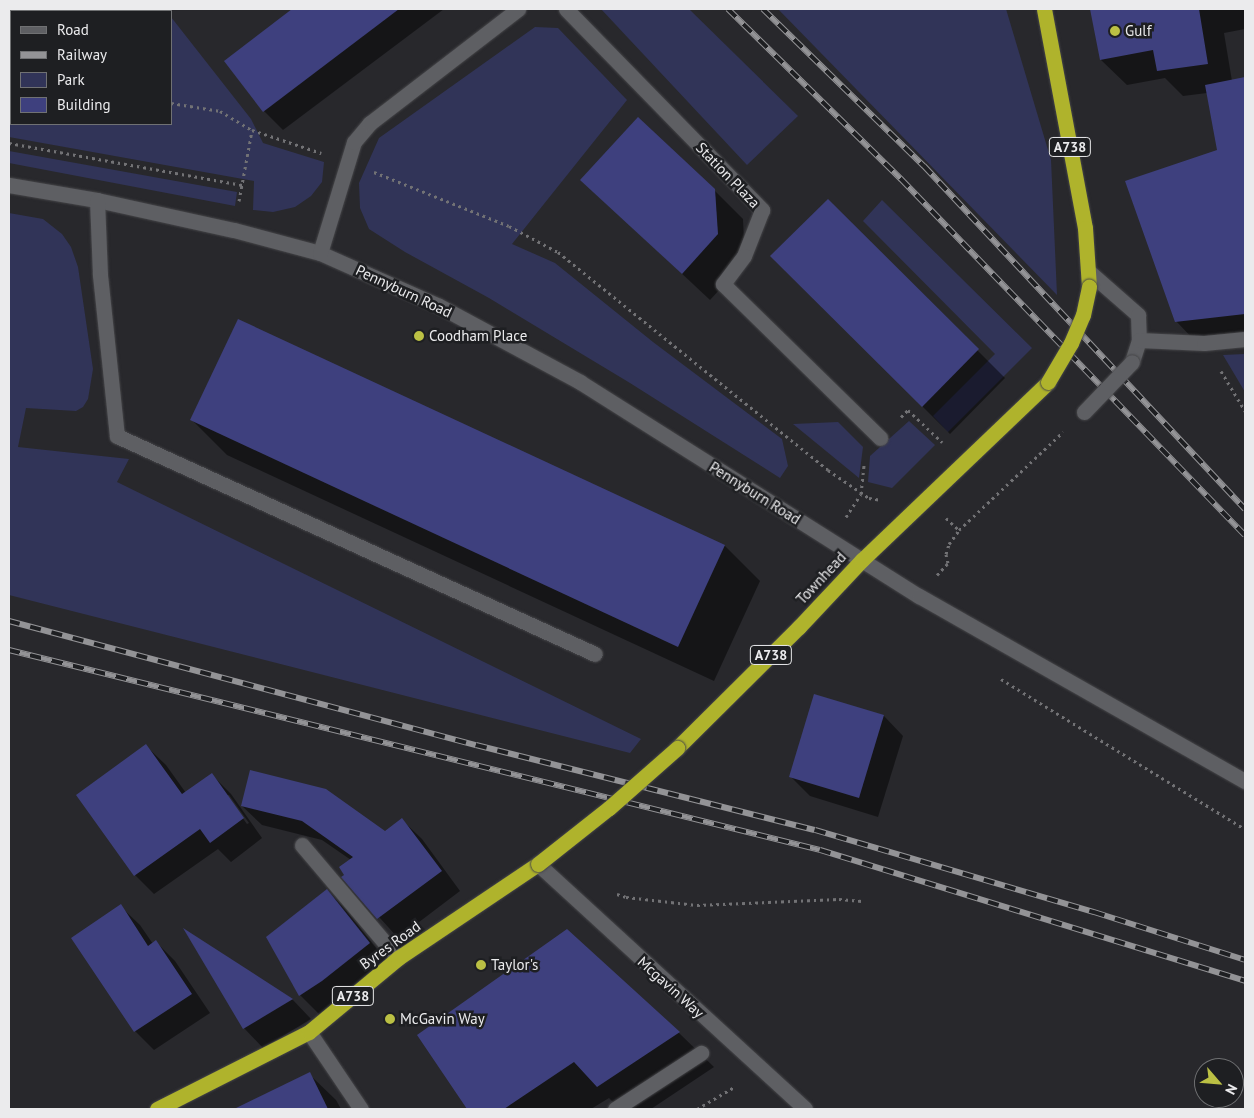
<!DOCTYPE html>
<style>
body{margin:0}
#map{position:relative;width:1254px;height:1118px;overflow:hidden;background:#28282c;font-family:"PT Sans",sans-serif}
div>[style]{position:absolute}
.green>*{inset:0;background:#313458}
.shadow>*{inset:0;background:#0007}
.building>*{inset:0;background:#3e407e}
.path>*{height:3px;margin-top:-1.5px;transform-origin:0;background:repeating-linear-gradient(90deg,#727275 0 2.5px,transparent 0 6.5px)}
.roads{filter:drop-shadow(0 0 1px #454548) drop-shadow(0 0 1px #454548)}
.minor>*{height:15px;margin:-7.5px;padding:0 7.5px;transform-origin:7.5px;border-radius:7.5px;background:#5e5f63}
.highway>*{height:15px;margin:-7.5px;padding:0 7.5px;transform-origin:7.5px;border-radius:7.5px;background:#afb32c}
.rail>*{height:5.5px;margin-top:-2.75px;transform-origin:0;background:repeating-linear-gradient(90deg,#1e1f22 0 11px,#939396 0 22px);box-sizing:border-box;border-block:1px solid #939396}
.bridges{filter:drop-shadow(0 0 1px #454548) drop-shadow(0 0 1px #454548)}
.minor-bridge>*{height:15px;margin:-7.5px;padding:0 7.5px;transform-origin:7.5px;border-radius:7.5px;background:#5e5f63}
.highway-bridge>*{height:15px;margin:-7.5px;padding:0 7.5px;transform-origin:7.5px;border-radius:7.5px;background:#afb32c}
.dots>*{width:14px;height:14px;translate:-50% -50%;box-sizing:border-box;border:2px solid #1e1f22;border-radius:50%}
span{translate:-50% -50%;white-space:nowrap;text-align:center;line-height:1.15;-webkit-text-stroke:5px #1e1f22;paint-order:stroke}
.shield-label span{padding:1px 4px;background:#1e1f22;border:1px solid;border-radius:4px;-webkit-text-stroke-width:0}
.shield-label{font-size:14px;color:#ebebed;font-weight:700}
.poi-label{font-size:15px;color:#ebebed}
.left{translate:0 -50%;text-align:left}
.street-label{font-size:15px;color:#ebebed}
.frame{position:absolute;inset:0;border:10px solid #ebebed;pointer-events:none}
.legend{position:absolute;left:10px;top:10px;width:162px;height:115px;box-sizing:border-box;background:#1e1f22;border:1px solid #707173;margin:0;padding:6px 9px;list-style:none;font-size:15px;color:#ebebed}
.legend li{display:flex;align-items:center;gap:10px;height:25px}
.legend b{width:25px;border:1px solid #707173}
.north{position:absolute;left:1194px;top:1058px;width:50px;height:50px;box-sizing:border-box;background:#1e1f22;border:1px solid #707173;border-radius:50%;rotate:117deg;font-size:14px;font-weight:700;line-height:20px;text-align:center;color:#ebebed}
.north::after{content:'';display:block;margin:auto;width:18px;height:22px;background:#bbc044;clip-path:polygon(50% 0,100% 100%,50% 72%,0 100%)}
</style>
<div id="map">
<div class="green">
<i style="clip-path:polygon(601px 9px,689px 9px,798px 116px,747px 165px)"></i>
<i style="clip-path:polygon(778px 9px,1006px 9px,1051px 160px,1057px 295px)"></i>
<i style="clip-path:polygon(171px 17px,251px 119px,263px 143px,324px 162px,322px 182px,311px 196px,295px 207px,273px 212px,253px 210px,254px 181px,9px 137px,9px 81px,11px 81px,11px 124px,171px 124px)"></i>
<i style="clip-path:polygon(535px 27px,558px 28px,627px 100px,512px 244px,555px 263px,653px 342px,782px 439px,788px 466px,780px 478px,630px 383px,489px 298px,405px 252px,369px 229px,360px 208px,359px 183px,379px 138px)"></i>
<i style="clip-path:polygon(9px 151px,237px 192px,235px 206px,9px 163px)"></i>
<i style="clip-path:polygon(882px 200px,1032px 348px,948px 432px,933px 416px,995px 354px,863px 221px)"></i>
<i style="clip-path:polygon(9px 213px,43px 219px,62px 234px,71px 247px,78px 267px,93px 369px,88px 399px,83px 407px,76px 411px,26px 408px,18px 447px,129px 459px,117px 482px,641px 739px,630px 753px,9px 595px)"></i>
<i style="clip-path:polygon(1245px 354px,1245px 392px,1223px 355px)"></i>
<i style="clip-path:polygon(909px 421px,935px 445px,892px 488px,868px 482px,870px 456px)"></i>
<i style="clip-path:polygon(838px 422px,863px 447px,859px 478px,793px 424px)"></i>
</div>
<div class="shadow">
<i style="clip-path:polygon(9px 9px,46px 9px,42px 11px,11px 11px,11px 34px,9px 36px)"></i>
<i style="clip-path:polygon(296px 9px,444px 9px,283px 130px,264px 111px,226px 62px)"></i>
<i style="clip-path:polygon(1091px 9px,1245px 9px,1245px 29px,1224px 33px,1232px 81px,1245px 80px,1245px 335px,1195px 341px,1176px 321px,1218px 150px,1207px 93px,1183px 96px,1165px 78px,1127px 85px,1101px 60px)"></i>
<i style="clip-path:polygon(582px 180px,714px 190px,743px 219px,745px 262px,710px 300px)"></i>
<i style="clip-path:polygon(828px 201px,1005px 378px,950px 434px,772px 256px)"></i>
<i style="clip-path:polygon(238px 320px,725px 546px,760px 581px,714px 681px,227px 455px,192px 420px)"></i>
<i style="clip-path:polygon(815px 696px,884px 716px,903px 736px,878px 817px,810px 796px,790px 776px)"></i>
<i style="clip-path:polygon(evenodd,146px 746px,166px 765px,186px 793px,212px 775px,231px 794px,262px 838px,231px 862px,218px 849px,154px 894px,135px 875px,146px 746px,226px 795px,229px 795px,249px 823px,247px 824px,226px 795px)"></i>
<i style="clip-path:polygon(242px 806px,385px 832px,402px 820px,422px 839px,460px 891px,398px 938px,343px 877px,351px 860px,322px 840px,262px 825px)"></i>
<i style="clip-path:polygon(327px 890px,346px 910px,388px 963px,319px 1014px,300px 995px)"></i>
<i style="clip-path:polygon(120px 906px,140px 925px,153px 944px,156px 942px,175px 961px,210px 1013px,154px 1050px,135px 1031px)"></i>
<i style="clip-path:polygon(186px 932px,293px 1000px,311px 1019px,263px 1048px,244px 1028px)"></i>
<i style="clip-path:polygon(679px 1033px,714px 1067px,651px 1109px,620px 1109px,609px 1098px,591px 1109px,469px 1109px,419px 1035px)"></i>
<i style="clip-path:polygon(309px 1074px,336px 1100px,341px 1109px,246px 1109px,244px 1105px)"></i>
</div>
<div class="building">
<i style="clip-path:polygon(292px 9px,399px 9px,263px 112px,224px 61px)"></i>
<i style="clip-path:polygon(1090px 9px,1199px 9px,1208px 64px,1157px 71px,1153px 50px,1100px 60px)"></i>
<i style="clip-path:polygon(1245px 77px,1245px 314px,1175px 322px,1125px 181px,1217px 150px,1205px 85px)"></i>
<i style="clip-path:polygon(638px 117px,715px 189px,718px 234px,682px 274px,580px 180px)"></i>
<i style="clip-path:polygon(828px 199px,979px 349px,922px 407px,770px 256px)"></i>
<i style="clip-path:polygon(238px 319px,725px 545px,678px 647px,190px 420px)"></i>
<i style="clip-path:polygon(814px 694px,884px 715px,859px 798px,789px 777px)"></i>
<i style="clip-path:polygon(146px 744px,182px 794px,212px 773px,244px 818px,210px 843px,200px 829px,134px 876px,76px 795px)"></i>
<i style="clip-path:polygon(250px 770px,326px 789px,385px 831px,402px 818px,442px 871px,377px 919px,341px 877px,344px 875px,339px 867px,353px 857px,302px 821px,241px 806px)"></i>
<i style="clip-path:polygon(327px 889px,370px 943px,322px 981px,299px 996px,266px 937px)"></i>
<i style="clip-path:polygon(121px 904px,148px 946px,156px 940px,192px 994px,134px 1032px,71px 938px)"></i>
<i style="clip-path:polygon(183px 928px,293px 999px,243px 1029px)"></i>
<i style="clip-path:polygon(567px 929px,680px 1032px,597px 1087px,574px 1062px,504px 1109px,467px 1109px,417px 1035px)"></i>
<i style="clip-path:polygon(310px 1072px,328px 1109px,234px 1109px)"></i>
</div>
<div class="path">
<i style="left:9px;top:40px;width:4px;rotate:56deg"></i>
<i style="left:9px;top:95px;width:2px;rotate:27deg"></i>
<i style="left:171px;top:103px;width:50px;rotate:9.3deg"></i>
<i style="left:220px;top:111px;width:37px;rotate:31deg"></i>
<i style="left:252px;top:130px;width:73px;rotate:18.4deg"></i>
<i style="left:9px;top:143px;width:237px;rotate:10.2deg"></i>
<i style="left:374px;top:172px;width:145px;rotate:21.8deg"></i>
<i style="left:509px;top:226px;width:55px;rotate:28deg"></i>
<i style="left:558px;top:252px;width:347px;rotate:38.9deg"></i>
<i style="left:828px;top:470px;width:50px;rotate:34.3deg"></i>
<i style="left:869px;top:498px;width:13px;rotate:9deg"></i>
<i style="left:239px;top:201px;width:72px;rotate:-79.6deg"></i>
<i style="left:1221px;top:371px;width:47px;rotate:59deg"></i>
<i style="left:901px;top:417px;width:10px;rotate:-45deg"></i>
<i style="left:908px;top:410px;width:47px;rotate:43.3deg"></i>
<i style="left:846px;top:517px;width:27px;rotate:-57deg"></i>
<i style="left:861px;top:494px;width:31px;rotate:-84deg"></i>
<i style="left:946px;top:518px;width:18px;rotate:43deg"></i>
<i style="left:959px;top:530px;width:143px;rotate:-43.3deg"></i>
<i style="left:937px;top:575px;width:16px;rotate:-47deg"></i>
<i style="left:948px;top:563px;width:9px;rotate:-103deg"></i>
<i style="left:946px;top:554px;width:10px;rotate:-73deg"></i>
<i style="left:949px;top:544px;width:17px;rotate:-54deg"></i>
<i style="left:1001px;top:679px;width:286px;rotate:31.6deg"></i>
<i style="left:617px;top:894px;width:9px;rotate:18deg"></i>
<i style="left:626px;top:897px;width:71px;rotate:6.4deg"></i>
<i style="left:697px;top:905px;width:142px;rotate:-2.4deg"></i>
<i style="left:839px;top:899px;width:23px;rotate:5deg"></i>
<i style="left:697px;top:1109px;width:45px;rotate:-30.5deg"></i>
</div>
<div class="roads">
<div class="minor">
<i style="left:566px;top:9px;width:281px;rotate:45.7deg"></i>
<i style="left:762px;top:210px;width:49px;rotate:111.4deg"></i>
<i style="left:744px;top:256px;width:35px;rotate:127deg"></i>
<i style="left:723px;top:284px;width:220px;rotate:44.4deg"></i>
<i style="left:88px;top:11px;width:4px;rotate:-27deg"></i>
<i style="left:9px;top:185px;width:89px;rotate:9.7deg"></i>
<i style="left:97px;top:200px;width:140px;rotate:12.4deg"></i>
<i style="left:234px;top:230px;width:89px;rotate:15deg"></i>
<i style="left:320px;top:253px;width:130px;rotate:24deg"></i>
<i style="left:439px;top:306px;width:160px;rotate:28.3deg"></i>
<i style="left:580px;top:382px;width:401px;rotate:32.3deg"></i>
<i style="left:919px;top:596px;width:375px;rotate:29.6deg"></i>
<i style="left:97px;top:200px;width:75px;rotate:87.7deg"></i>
<i style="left:100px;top:275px;width:162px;rotate:84deg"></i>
<i style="left:117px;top:436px;width:525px;rotate:24.52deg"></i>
<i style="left:320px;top:253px;width:116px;rotate:-73deg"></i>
<i style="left:354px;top:142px;width:25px;rotate:-50deg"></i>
<i style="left:370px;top:123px;width:187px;rotate:-37.6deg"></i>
<i style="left:1088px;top:271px;width:67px;rotate:41.3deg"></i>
<i style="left:1138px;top:315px;width:25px;rotate:88deg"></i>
<i style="left:1139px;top:340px;width:23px;rotate:108deg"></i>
<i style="left:1139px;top:340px;width:65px;rotate:2.6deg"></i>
<i style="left:1204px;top:343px;width:41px;rotate:-5.6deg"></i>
<i style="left:302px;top:845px;width:148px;rotate:49.7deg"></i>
<i style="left:538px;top:864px;width:362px;rotate:42.5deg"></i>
<i style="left:309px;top:1032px;width:93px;rotate:56deg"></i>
<i style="left:615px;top:1109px;width:103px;rotate:-33.1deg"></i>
</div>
<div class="highway">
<i style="left:1044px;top:9px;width:223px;rotate:79.4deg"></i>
<i style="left:1085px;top:228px;width:59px;rotate:86.1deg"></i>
<i style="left:677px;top:748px;width:172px;rotate:-44.8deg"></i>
<i style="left:799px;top:627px;width:92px;rotate:-46.8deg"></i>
<i style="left:862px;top:560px;width:257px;rotate:-43.7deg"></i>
<i style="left:157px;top:1109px;width:170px;rotate:-26.9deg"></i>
<i style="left:309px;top:1032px;width:116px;rotate:-39.7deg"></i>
<i style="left:398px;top:958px;width:169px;rotate:-33.9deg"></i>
</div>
</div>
<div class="rail">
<i style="left:728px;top:9px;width:243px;rotate:44.5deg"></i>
<i style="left:901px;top:179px;width:495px;rotate:46deg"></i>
<i style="left:763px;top:9px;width:225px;rotate:44.3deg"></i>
<i style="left:924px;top:166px;width:470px;rotate:46.9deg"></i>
<i style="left:9px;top:621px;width:483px;rotate:14.9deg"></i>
<i style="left:476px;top:745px;width:349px;rotate:14.1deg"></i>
<i style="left:815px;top:830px;width:291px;rotate:16.4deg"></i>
<i style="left:1094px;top:912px;width:158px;rotate:17.6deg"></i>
<i style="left:9px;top:650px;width:835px;rotate:13.85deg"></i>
<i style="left:820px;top:850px;width:445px;rotate:17.1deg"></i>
</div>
<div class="bridges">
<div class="minor-bridge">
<i style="left:1084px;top:412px;width:69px;rotate:-46.2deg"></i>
</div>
<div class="highway-bridge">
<i style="left:1048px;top:382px;width:45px;rotate:-59.5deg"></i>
<i style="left:1071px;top:343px;width:30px;rotate:-67deg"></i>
<i style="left:1083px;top:315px;width:29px;rotate:-78deg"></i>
<i style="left:538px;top:864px;width:90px;rotate:-38.3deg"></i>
<i style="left:609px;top:808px;width:91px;rotate:-41.4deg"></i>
</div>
</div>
<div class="dots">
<i style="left:1115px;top:31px;background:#bbc044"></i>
<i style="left:419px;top:336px;background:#bbc044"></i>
<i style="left:481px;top:965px;background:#bbc044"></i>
<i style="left:390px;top:1019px;background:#bbc044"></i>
</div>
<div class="shield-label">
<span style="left:1070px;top:147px">A738</span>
<span style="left:771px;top:655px">A738</span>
<span style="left:353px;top:996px">A738</span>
</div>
<div class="poi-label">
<span class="left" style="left:1125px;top:31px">Gulf</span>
<span class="left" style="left:429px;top:336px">Coodham Place</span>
<span class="left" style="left:491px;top:965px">Taylor's</span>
<span class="left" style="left:400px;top:1019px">McGavin Way</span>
</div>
<div class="street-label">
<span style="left:728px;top:175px;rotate:46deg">Station Plaza</span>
<span style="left:404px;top:291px;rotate:25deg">Pennyburn Road</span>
<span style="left:755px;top:493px;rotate:32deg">Pennyburn Road</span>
<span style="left:821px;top:578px;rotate:-47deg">Townhead</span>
<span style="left:390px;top:945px;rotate:-36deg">Byres Road</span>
<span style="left:671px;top:987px;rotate:42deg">Mcgavin Way</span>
</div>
<div class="frame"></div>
<ul class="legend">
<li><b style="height:6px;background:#5e5f63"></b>Road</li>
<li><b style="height:6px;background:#939396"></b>Railway</li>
<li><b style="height:14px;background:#313458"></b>Park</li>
<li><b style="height:14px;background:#3e407e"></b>Building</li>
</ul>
<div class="north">N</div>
</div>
